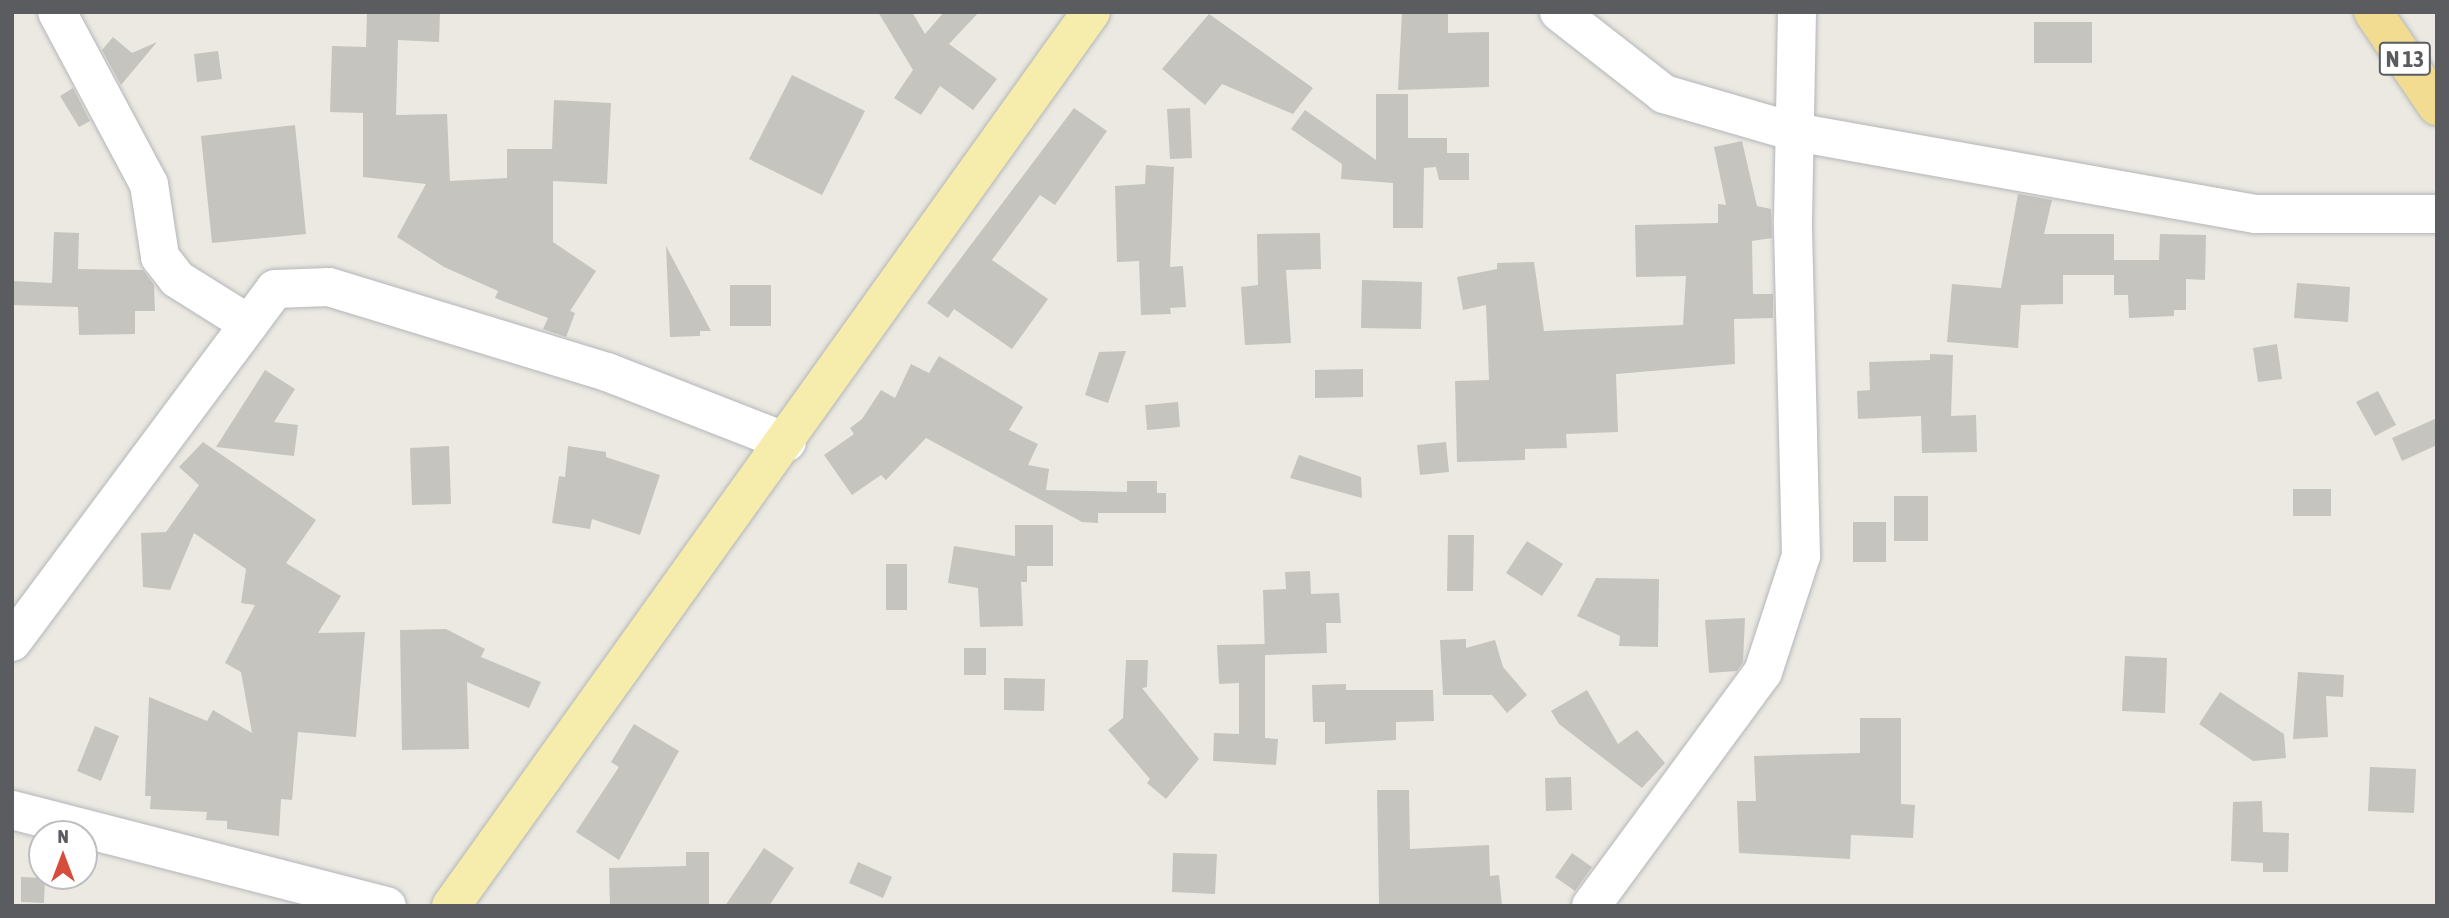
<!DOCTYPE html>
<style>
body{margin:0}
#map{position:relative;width:2449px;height:918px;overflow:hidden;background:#ebe9e1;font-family:"Asap Condensed",sans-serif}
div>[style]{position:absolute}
.building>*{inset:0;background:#c6c4be}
.roads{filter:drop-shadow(0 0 2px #b4b6ba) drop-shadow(0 0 2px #b4b6ba)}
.minor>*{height:38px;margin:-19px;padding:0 19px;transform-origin:19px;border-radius:19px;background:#fff}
.major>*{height:38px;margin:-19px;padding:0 19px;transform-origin:19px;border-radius:19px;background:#f6ecab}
.highway>*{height:38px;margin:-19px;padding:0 19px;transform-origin:19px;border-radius:19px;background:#f1dc92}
span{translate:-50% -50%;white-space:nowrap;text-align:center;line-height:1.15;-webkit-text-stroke:6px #fff;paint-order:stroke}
.shield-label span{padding:2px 5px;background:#fff;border:2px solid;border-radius:5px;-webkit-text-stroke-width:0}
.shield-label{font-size:23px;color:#5a5c60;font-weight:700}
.frame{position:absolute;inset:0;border:14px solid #5a5c60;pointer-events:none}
.north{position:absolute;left:28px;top:820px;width:70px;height:70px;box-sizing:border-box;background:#fff;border:2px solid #bdbebf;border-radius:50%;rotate:0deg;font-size:19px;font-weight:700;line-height:28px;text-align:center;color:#5a5c60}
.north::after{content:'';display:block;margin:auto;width:24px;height:32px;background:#d64d3c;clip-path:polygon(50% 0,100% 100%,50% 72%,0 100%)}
</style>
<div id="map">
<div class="building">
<i style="clip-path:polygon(367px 12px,440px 12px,439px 42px,398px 40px,396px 115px,447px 114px,450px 181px,507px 178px,507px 149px,552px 149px,554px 100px,611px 103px,607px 184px,553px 181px,553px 242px,596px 271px,570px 311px,575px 313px,566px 337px,543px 329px,548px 318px,495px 298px,498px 291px,444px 267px,397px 237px,426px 184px,363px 177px,363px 113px,330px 112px,332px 46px,366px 47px)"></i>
<i style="clip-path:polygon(878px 12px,912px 12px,925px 34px,944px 12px,979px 12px,949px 44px,997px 79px,973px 110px,940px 86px,921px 115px,894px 98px,913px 70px)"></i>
<i style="clip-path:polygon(1402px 12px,1448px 12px,1448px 33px,1489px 32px,1489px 87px,1398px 90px)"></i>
<i style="clip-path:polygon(1209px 14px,1313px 88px,1293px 114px,1222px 84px,1205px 105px,1162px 69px)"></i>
<i style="clip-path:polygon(2034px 22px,2092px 22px,2092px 63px,2034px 63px)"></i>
<i style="clip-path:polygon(113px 37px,132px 53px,157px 42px,121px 85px,102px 50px)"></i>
<i style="clip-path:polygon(218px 51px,222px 79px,197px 82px,194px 54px)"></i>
<i style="clip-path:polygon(792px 75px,865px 111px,822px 195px,749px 159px)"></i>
<i style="clip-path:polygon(73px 88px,90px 121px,79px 127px,60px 96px)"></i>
<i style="clip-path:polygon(1376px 94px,1408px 94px,1408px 138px,1447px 138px,1447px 153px,1469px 153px,1469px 180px,1439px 180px,1436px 167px,1424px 168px,1423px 228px,1393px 228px,1393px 183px,1341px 179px,1342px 164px,1291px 129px,1305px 110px,1376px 160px)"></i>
<i style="clip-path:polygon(1074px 108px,1107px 131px,1055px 205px,1040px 195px,992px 260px,1048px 299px,1012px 349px,954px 309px,948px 318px,927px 303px)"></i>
<i style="clip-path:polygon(1190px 108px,1192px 158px,1170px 159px,1167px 109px)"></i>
<i style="clip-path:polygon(295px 125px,306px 234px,212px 243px,201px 136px)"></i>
<i style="clip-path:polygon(1742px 141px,1757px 206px,1771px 209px,1772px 238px,1752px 241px,1753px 294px,1773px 294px,1773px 318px,1734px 319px,1735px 364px,1616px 374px,1618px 432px,1566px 434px,1567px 448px,1525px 449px,1525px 460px,1457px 462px,1455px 381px,1489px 380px,1486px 305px,1463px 310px,1457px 277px,1497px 269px,1497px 263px,1534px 262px,1544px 331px,1683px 325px,1686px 276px,1636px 277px,1635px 225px,1718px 223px,1718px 204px,1726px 205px,1714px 147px)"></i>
<i style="clip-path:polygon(1146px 165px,1174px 167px,1170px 267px,1183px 266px,1186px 307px,1170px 308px,1171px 314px,1141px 315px,1139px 261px,1117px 262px,1115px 186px,1145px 184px)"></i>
<i style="clip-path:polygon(2018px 194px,2052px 200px,2044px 234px,2114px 234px,2114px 260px,2159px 260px,2160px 234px,2206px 235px,2205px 280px,2186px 279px,2186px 310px,2174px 310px,2174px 316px,2129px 318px,2128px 295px,2114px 295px,2114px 275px,2063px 275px,2063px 304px,2021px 305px,2018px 348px,1947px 342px,1952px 284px,2001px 288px)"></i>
<i style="clip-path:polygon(54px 232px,79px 233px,78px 269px,143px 270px,154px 285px,155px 311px,135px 311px,135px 334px,79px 335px,78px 307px,12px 305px,12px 281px,52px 283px)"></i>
<i style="clip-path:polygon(1320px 233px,1321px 269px,1286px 270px,1291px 343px,1245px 345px,1241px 287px,1258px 285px,1257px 234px)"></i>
<i style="clip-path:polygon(666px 246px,711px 331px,700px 331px,700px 336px,670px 337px)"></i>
<i style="clip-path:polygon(1362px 280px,1422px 282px,1421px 329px,1361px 328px)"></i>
<i style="clip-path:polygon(2297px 283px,2350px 287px,2348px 322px,2294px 318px)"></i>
<i style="clip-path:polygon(730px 285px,771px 285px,771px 326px,730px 326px)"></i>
<i style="clip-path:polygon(2277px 344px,2282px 379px,2258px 382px,2253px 348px)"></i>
<i style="clip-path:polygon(1126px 351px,1108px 403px,1085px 395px,1099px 352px)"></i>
<i style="clip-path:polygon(1930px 354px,1953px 355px,1951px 416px,1976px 415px,1977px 452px,1922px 453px,1921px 416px,1858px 419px,1857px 391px,1870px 390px,1869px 362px,1930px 360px)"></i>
<i style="clip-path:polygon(939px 356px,1023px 407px,1009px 430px,1038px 444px,1028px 465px,1049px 469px,1046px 490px,1127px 492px,1127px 481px,1157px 481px,1157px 493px,1166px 493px,1166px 513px,1098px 513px,1098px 523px,1082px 522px,926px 438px,886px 480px,881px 475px,852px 495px,824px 455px,854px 434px,850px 428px,862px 419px,881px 390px,895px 398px,911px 364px,929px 373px)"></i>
<i style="clip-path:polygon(1363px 369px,1363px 397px,1315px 398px,1315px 370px)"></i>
<i style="clip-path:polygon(265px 370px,295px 389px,274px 422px,298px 425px,294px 456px,216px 447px)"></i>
<i style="clip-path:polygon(2378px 391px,2396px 425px,2375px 436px,2356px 402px)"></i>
<i style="clip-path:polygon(1178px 402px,1180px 427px,1147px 430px,1145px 405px)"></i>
<i style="clip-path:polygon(2437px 418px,2437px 445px,2402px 461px,2392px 438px)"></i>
<i style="clip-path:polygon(203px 442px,316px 520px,286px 563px,341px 596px,318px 633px,365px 632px,356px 737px,298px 732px,292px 800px,281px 799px,279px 836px,227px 829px,227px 821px,206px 820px,207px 812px,150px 809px,151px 796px,145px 796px,149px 697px,207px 721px,213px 710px,252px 733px,241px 672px,225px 663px,255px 605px,241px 603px,246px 569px,194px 533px,170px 590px,143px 587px,141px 533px,166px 532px,199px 485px,179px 467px)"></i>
<i style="clip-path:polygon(1446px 442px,1449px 472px,1420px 475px,1417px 445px)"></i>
<i style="clip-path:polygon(449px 446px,451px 504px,412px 505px,410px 448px)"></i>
<i style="clip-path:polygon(568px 446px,606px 452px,606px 457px,660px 475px,640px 535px,592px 519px,590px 529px,552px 523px,559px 476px,565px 477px)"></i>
<i style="clip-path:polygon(1299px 455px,1361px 477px,1362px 498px,1290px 478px)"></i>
<i style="clip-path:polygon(2293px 489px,2331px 489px,2331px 516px,2293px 516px)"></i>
<i style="clip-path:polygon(1894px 496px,1928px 496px,1928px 541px,1894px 541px)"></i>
<i style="clip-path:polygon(1853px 522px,1886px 522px,1886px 562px,1853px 562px)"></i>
<i style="clip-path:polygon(1015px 525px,1053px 525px,1053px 566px,1027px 566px,1027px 582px,1021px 582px,1023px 626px,980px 627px,978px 588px,948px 583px,954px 546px,1015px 556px)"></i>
<i style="clip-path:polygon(1448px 535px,1474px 535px,1473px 591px,1447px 591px)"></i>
<i style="clip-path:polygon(1527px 541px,1563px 564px,1542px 596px,1506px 573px)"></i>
<i style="clip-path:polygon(886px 564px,907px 564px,907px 610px,886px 610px)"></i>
<i style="clip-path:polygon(1310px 571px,1311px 594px,1339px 593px,1341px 623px,1326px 623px,1327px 653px,1265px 655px,1263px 590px,1286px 589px,1285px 572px)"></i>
<i style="clip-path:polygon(1596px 578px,1659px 579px,1658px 647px,1619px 646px,1620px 636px,1577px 616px)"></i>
<i style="clip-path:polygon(1745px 618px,1743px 662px,1737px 671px,1709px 673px,1705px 620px)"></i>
<i style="clip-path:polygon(446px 629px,485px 649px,481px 657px,541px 682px,529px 708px,467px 682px,469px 749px,402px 750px,400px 630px)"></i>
<i style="clip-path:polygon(1466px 639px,1466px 648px,1495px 640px,1503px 667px,1527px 695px,1507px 713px,1492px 695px,1443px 695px,1440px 640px)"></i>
<i style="clip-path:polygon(1265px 644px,1265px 738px,1278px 739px,1276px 765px,1213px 761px,1214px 733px,1239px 734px,1239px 683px,1219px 684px,1217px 645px)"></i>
<i style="clip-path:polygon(964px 648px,986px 648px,986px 675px,964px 675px)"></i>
<i style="clip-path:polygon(2125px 656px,2167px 658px,2165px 713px,2122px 711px)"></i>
<i style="clip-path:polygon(1126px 660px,1148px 660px,1147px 687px,1142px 688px,1199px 759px,1166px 799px,1147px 783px,1150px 779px,1108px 730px,1123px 718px)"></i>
<i style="clip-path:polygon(2298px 672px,2344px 675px,2343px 697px,2326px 696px,2328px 737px,2293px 739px)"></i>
<i style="clip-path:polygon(1004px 678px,1045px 679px,1044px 711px,1004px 710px)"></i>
<i style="clip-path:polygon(1346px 684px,1346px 690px,1433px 690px,1434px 721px,1396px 722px,1396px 740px,1325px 744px,1325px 722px,1313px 722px,1312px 685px)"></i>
<i style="clip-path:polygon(1587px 690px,1618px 744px,1637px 730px,1665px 763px,1642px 788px,1559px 724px,1551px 711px)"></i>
<i style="clip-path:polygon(2220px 692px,2284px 734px,2286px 758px,2253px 761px,2199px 724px)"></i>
<i style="clip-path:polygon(1860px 718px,1901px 718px,1901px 804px,1915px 805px,1913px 838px,1851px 835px,1850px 859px,1739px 853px,1737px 801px,1756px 801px,1754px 756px,1860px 753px)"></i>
<i style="clip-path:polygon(634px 724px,679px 751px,619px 860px,576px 832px,619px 767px,611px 762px)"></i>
<i style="clip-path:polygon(95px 726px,119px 736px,101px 781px,77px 771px)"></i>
<i style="clip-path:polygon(2370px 767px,2416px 769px,2414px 813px,2368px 811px)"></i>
<i style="clip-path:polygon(1571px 777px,1572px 810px,1546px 811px,1545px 778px)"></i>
<i style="clip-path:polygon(1377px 790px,1409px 790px,1410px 849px,1489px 845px,1490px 876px,1499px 875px,1502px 906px,1379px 906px)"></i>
<i style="clip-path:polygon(2262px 801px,2263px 832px,2289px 833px,2288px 872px,2263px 872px,2263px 863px,2231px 861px,2233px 802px)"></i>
<i style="clip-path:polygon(764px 848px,794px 868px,769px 906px,725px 906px)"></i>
<i style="clip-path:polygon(686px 852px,709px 852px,709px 906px,610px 906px,609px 868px,686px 866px)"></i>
<i style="clip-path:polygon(1173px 853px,1217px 854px,1215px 894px,1172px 892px)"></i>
<i style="clip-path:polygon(1572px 853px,1592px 867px,1575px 891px,1555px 877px)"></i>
<i style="clip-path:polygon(858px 862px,892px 877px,883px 898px,849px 883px)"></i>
<i style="clip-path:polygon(21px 877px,45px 878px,44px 903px,21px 902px)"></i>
</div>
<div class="roads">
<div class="minor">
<i style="left:57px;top:12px;width:195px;rotate:61.9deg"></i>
<i style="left:149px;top:184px;width:74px;rotate:81.4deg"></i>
<i style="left:160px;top:257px;width:28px;rotate:52deg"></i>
<i style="left:177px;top:279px;width:85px;rotate:32deg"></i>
<i style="left:1559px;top:12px;width:133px;rotate:38deg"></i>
<i style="left:1664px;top:94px;width:136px;rotate:16.2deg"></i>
<i style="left:1795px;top:132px;width:467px;rotate:10.1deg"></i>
<i style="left:2255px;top:214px;width:182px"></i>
<i style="left:12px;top:642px;width:440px;rotate:-53.3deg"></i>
<i style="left:275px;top:289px;width:54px;rotate:-2.1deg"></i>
<i style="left:329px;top:287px;width:291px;rotate:17deg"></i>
<i style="left:607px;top:372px;width:193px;rotate:21.3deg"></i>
<i style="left:12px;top:810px;width:387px;rotate:14.4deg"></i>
<i style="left:1591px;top:906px;width:290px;rotate:-53.7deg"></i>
<i style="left:1763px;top:672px;width:122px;rotate:-71.9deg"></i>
<i style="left:1801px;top:556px;width:336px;rotate:-91.4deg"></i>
<i style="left:1793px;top:220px;width:208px;rotate:-88.9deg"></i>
</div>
<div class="major">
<i style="left:451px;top:906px;width:1099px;rotate:-54.4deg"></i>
</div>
<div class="highway">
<i style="left:2373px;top:12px;width:114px;rotate:55.8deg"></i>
</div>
</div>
<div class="shield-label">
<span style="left:2405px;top:59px">N 13</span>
</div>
<div class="frame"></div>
<div class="north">N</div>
</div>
